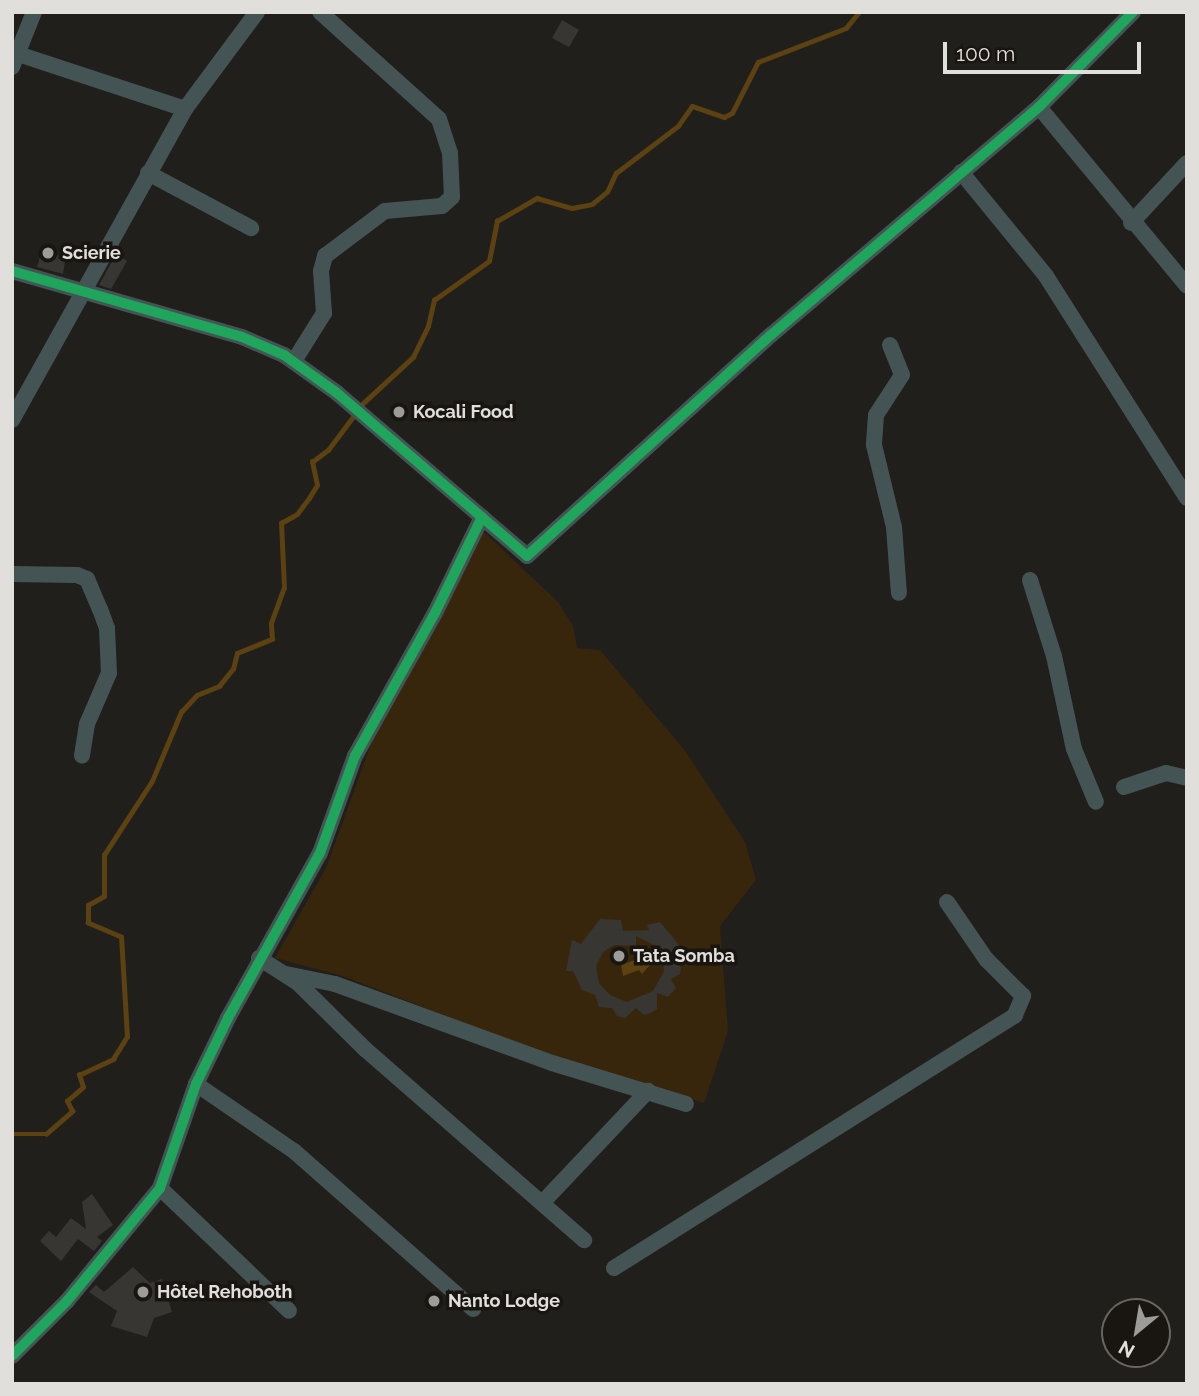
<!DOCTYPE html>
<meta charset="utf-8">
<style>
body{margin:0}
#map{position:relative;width:1199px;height:1396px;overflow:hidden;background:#211f1c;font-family:Raleway,sans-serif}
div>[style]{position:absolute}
.green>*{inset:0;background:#37260b}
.water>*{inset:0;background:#5c4111}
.stream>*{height:4.5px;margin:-2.25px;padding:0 2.25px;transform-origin:2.25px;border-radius:2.25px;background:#5c4111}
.building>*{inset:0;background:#383633}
.minor>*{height:16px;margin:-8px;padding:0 8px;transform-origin:8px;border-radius:8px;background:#445455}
.cycleway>*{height:10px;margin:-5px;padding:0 5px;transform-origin:5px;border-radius:5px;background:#20a55d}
.dots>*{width:19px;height:19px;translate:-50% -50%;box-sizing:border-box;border:4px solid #191611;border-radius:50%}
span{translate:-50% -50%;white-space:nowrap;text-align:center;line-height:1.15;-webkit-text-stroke:7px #191611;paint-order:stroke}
.poi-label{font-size:18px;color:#e1dfdb;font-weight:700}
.left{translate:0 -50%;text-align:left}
.frame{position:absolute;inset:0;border:14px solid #e1dfdb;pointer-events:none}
.north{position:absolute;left:1101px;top:1298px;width:70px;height:70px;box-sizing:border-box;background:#191611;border:2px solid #696662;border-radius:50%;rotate:210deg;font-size:19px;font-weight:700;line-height:28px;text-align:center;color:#e1dfdb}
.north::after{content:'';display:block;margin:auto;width:24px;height:32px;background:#9e9c98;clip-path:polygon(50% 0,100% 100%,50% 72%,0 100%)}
.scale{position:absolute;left:943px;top:42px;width:198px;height:32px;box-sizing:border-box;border:4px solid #e1dfdb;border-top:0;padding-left:9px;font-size:21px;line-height:24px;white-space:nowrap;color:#e1dfdb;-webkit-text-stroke:5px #191611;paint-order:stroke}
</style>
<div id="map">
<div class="green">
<i style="clip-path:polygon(483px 531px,558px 602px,573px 626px,577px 648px,600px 650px,686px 752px,745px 842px,756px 880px,720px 926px,728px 1031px,704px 1103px,544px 1054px,343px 976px,275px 958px,326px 868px,374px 736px)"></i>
</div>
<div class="water">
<i style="clip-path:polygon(640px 958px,650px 965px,642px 974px,639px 970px,623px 976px,621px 965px)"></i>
</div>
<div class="stream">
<i style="left:359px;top:407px;width:74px;rotate:-42.8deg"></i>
<i style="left:413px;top:357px;width:34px;rotate:-64deg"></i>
<i style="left:428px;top:326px;width:27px;rotate:-77deg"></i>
<i style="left:434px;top:300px;width:67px;rotate:-35.3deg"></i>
<i style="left:489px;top:261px;width:41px;rotate:-78.7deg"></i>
<i style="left:497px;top:221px;width:46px;rotate:-29.9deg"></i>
<i style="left:537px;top:198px;width:36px;rotate:16deg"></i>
<i style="left:572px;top:208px;width:20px;rotate:-11deg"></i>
<i style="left:592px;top:204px;width:19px;rotate:-39deg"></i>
<i style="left:607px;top:192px;width:21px;rotate:-65deg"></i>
<i style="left:616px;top:173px;width:78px;rotate:-37.2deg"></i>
<i style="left:678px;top:126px;width:24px;rotate:-55deg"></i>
<i style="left:692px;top:106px;width:34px;rotate:19deg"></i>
<i style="left:724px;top:117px;width:9px;rotate:-27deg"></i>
<i style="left:732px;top:113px;width:57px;rotate:-63deg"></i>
<i style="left:758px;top:62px;width:94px;rotate:-21.1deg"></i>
<i style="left:846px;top:28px;width:21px;rotate:-51deg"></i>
<i style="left:12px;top:1134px;width:34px"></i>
<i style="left:46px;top:1134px;width:35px;rotate:-41deg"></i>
<i style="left:72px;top:1111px;width:11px;rotate:-117deg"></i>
<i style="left:67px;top:1101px;width:21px;rotate:-41deg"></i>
<i style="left:83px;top:1087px;width:13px;rotate:-108deg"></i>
<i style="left:79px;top:1075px;width:38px;rotate:-25deg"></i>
<i style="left:113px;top:1059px;width:26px;rotate:-58deg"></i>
<i style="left:127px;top:1037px;width:100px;rotate:-93.4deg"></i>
<i style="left:121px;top:937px;width:36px;rotate:-157deg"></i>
<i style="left:88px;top:923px;width:18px;rotate:-90deg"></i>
<i style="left:88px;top:905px;width:18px;rotate:-29deg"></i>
<i style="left:104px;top:896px;width:41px;rotate:-90deg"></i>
<i style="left:104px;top:855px;width:88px;rotate:-57deg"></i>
<i style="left:152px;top:781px;width:75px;rotate:-67.2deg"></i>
<i style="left:181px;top:712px;width:23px;rotate:-47deg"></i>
<i style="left:197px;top:695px;width:24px;rotate:-22deg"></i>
<i style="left:219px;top:686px;width:22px;rotate:-51deg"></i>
<i style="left:233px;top:669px;width:16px;rotate:-76deg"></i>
<i style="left:237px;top:653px;width:38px;rotate:-22deg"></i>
<i style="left:272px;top:639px;width:16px;rotate:-94deg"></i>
<i style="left:271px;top:623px;width:37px;rotate:-70deg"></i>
<i style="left:284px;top:588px;width:65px;rotate:-92.6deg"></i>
<i style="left:281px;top:523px;width:18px;rotate:-29deg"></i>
<i style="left:297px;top:514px;width:20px;rotate:-53deg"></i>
<i style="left:309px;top:498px;width:15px;rotate:-58deg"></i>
<i style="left:317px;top:485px;width:24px;rotate:-102deg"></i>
<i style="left:312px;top:462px;width:20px;rotate:-37deg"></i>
<i style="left:328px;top:450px;width:45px;rotate:-53.1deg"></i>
</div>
<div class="building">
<i style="clip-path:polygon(562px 20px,579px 30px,569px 47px,552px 38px)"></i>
<i style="clip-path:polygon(44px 244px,65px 261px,63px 274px,37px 267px)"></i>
<i style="clip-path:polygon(116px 254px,127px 261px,111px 289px,99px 285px)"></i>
<i style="clip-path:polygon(evenodd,600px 919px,621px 920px,623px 931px,649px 930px,647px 925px,660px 922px,679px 945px,678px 951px,669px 956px,681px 967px,680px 974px,671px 979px,676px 988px,668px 997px,657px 993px,657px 1009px,651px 1013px,644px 1015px,636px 1008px,625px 1018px,617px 1016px,612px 1008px,599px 1007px,595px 995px,582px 990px,573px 971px,566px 971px,572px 940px,581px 944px,600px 919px,636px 936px,662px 949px,664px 971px,653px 991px,627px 1002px,610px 995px,599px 983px,596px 966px,603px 952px,614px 945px,636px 946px,636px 936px)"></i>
<i style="clip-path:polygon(92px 1194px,113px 1225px,97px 1237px,102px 1241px,94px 1251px,78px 1239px,61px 1261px,40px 1241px,49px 1231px,56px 1237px,71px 1218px,86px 1229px,82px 1202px)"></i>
<i style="clip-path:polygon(133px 1267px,150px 1283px,162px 1279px,172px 1312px,154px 1318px,147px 1337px,111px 1326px,117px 1311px,89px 1292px,96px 1285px,104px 1292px)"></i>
</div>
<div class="minor">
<i style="left:12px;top:52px;width:182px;rotate:18.2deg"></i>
<i style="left:12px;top:67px;width:59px;rotate:-68.2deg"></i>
<i style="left:1039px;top:107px;width:232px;rotate:50.4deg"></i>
<i style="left:961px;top:172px;width:134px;rotate:50.7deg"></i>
<i style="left:1046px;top:276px;width:263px;rotate:57.6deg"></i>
<i style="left:148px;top:173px;width:117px;rotate:28.1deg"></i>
<i style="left:1131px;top:223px;width:82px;rotate:-47deg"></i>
<i style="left:12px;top:271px;width:239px;rotate:16deg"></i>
<i style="left:242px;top:337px;width:46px;rotate:23.2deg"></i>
<i style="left:284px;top:355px;width:65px;rotate:35.6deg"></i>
<i style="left:337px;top:393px;width:250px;rotate:40.6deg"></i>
<i style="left:527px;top:556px;width:329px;rotate:-42.2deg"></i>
<i style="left:771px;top:335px;width:352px;rotate:-40.4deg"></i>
<i style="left:1039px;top:107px;width:134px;rotate:-45.3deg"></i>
<i style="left:890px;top:345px;width:32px;rotate:68deg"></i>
<i style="left:902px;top:375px;width:48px;rotate:123deg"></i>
<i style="left:876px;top:415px;width:30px;rotate:94deg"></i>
<i style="left:874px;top:445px;width:84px;rotate:76.3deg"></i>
<i style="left:894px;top:527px;width:66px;rotate:85.7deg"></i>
<i style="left:294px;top:361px;width:57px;rotate:-58deg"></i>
<i style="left:324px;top:313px;width:42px;rotate:-94.1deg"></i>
<i style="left:321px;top:271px;width:16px;rotate:-75deg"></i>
<i style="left:325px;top:256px;width:75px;rotate:-36.9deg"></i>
<i style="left:385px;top:211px;width:57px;rotate:-5deg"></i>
<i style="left:442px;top:206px;width:13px;rotate:-42deg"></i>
<i style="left:452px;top:197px;width:44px;rotate:-92.6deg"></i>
<i style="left:450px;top:153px;width:36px;rotate:-108deg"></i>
<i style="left:439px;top:119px;width:160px;rotate:-138deg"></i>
<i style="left:12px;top:420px;width:356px;rotate:-60.9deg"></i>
<i style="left:185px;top:109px;width:121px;rotate:-53.4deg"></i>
<i style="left:12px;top:574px;width:65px;rotate:0.9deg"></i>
<i style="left:77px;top:575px;width:11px;rotate:22deg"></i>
<i style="left:87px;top:579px;width:33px;rotate:67deg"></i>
<i style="left:100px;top:609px;width:20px;rotate:70deg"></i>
<i style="left:107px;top:628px;width:45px;rotate:87.5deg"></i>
<i style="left:109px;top:673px;width:56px;rotate:113.3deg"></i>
<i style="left:87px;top:724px;width:32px;rotate:99deg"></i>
<i style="left:1030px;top:580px;width:80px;rotate:72.5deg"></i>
<i style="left:1054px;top:656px;width:95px;rotate:77.9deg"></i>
<i style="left:1074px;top:749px;width:57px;rotate:67.5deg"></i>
<i style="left:1124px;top:787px;width:44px;rotate:-18.4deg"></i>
<i style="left:1166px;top:773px;width:22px;rotate:13deg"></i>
<i style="left:259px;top:958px;width:46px;rotate:32.7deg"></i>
<i style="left:298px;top:983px;width:94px;rotate:44.6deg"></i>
<i style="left:365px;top:1049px;width:291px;rotate:41.1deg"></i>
<i style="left:286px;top:974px;width:50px;rotate:11.5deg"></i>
<i style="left:335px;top:984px;width:231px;rotate:20deg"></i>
<i style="left:552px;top:1063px;width:140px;rotate:17deg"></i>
<i style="left:196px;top:1084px;width:119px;rotate:34.4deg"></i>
<i style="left:294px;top:1151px;width:239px;rotate:41.4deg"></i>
<i style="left:160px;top:1188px;width:178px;rotate:43.6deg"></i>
<i style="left:543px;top:1202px;width:153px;rotate:-46.6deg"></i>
<i style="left:614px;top:1268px;width:474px;rotate:-32.2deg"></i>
<i style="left:1015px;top:1015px;width:21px;rotate:-67deg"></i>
<i style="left:1023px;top:996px;width:52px;rotate:-135deg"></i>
<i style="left:986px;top:959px;width:69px;rotate:-124.4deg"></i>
<i style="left:12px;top:1356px;width:78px;rotate:-45deg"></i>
<i style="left:67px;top:1301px;width:146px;rotate:-50.5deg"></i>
<i style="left:160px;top:1188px;width:110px;rotate:-70.9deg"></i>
<i style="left:196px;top:1084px;width:73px;rotate:-64.1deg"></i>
<i style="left:228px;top:1018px;width:189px;rotate:-60.9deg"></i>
<i style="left:320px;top:853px;width:103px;rotate:-70.2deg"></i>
<i style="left:355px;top:756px;width:164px;rotate:-60.8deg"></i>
<i style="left:435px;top:613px;width:107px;rotate:-63.9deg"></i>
</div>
<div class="cycleway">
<i style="left:12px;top:271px;width:239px;rotate:16deg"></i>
<i style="left:242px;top:337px;width:46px;rotate:23.2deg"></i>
<i style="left:284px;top:355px;width:65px;rotate:35.6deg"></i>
<i style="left:337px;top:393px;width:250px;rotate:40.6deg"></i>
<i style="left:527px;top:556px;width:329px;rotate:-42.2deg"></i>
<i style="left:771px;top:335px;width:352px;rotate:-40.4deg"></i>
<i style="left:1039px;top:107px;width:134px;rotate:-45.3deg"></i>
<i style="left:12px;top:1356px;width:78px;rotate:-45deg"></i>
<i style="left:67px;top:1301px;width:146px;rotate:-50.5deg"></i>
<i style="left:160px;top:1188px;width:110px;rotate:-70.9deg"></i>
<i style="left:196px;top:1084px;width:73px;rotate:-64.1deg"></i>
<i style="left:228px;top:1018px;width:189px;rotate:-60.9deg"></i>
<i style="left:320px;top:853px;width:103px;rotate:-70.2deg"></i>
<i style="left:355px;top:756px;width:164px;rotate:-60.8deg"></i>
<i style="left:435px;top:613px;width:107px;rotate:-63.9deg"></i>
</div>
<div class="dots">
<i style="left:48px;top:253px;background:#9e9c98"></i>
<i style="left:399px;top:412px;background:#9e9c98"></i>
<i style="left:619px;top:956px;background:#9e9c98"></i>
<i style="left:143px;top:1292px;background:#9e9c98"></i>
<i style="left:434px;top:1301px;background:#9e9c98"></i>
</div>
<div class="poi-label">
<span class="left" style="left:62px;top:253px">Scierie</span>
<span class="left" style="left:413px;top:412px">Kocali Food</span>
<span class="left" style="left:633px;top:956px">Tata Somba</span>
<span class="left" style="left:157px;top:1292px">Hôtel Rehoboth</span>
<span class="left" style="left:448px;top:1301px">Nanto Lodge</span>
</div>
<div class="frame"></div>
<div class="north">N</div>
<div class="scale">100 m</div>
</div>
